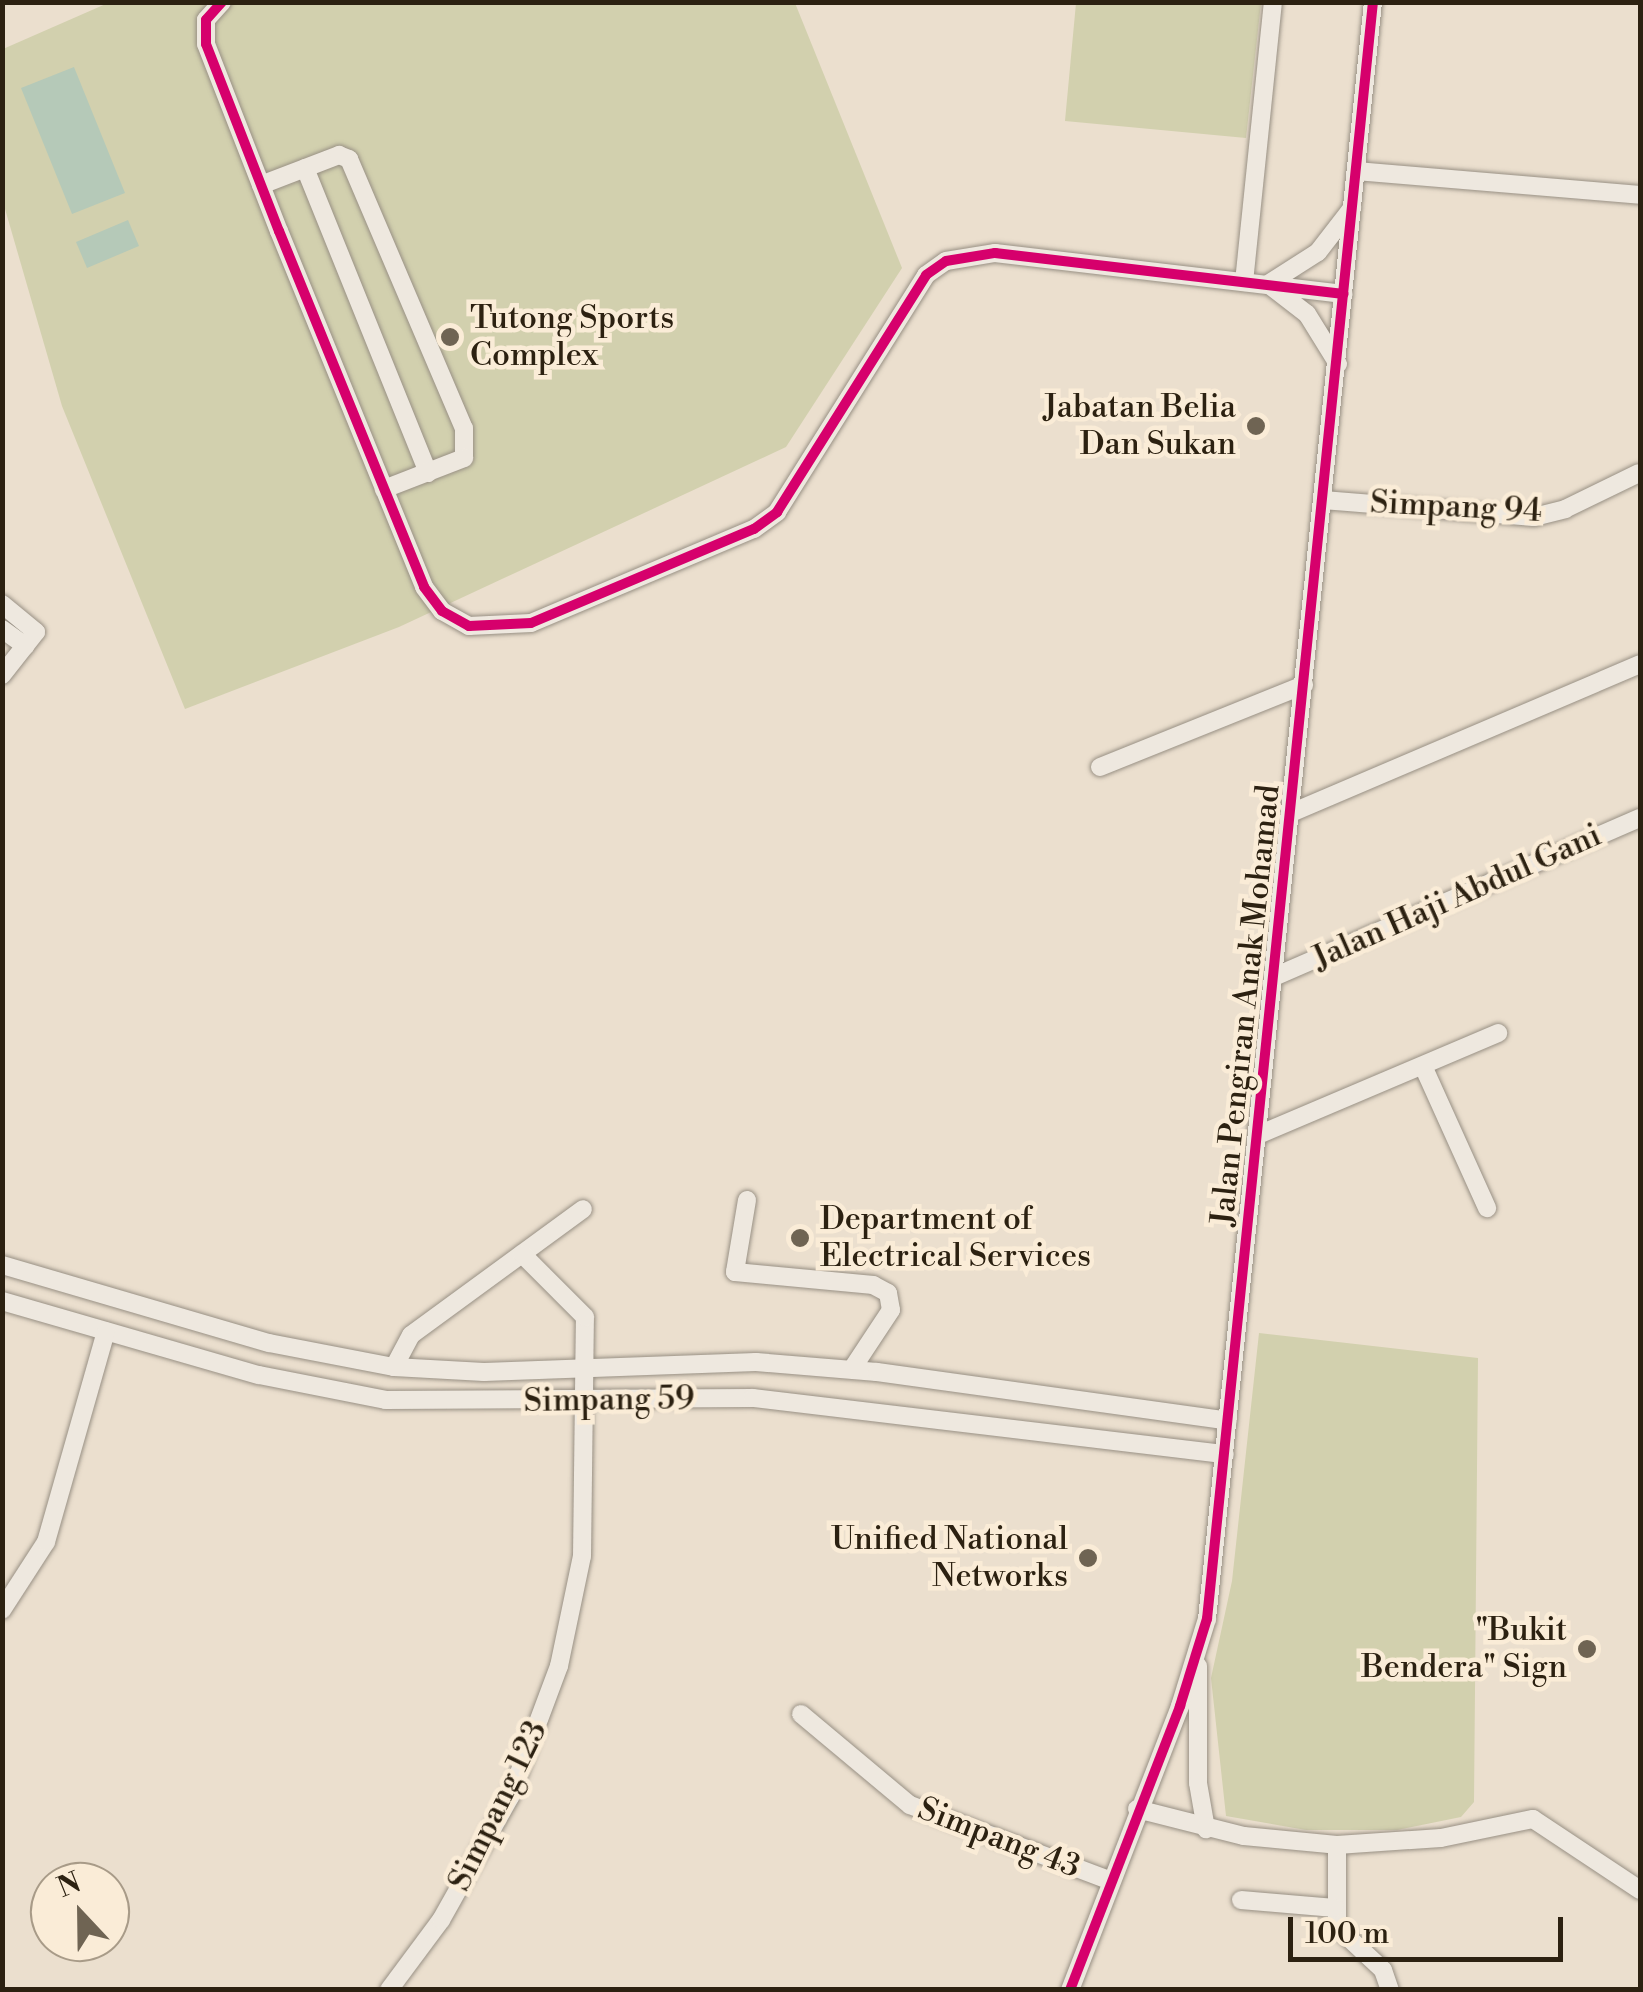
<!DOCTYPE html>
<style>
body{margin:0}
#map{position:relative;width:1643px;height:1992px;overflow:hidden;background:#ebdfce;font-family:"Libre Bodoni",serif}
div>[style]{position:absolute}
.green>*{inset:0;background:#d2d0ae}
.water>*{inset:0;background:#b5c9b8}
.roads{filter:drop-shadow(0 0 2px #989084) drop-shadow(0 0 2px #989084)}
.minor>*{height:18px;margin:-9px;padding:0 9px;transform-origin:9px;border-radius:9px;background:#eee8df}
.cycleway>*{height:10px;margin:-5px;padding:0 5px;transform-origin:5px;border-radius:5px;background:#d6006c}
.dots>*{width:28px;height:28px;translate:-50% -50%;box-sizing:border-box;border:5px solid #faecd7;border-radius:50%}
span{translate:-50% -50%;white-space:nowrap;text-align:center;line-height:1.15;-webkit-text-stroke:9px #faecd7;paint-order:stroke}
.poi-label{font-size:32px;color:#2c2111}
.left{translate:0 -50%;text-align:left}
.right{translate:-100% -50%;text-align:right}
.street-label{font-size:32px;color:#2c2111}
.frame{position:absolute;inset:0;border:5px solid #2c2111;pointer-events:none}
.north{position:absolute;left:30px;top:1862px;width:100px;height:100px;box-sizing:border-box;background:#faecd7;border:2px solid #a89b88;border-radius:50%;rotate:338deg;font-size:28px;font-weight:700;line-height:40px;text-align:center;color:#2c2111}
.north::after{content:'';display:block;margin:auto;width:35px;height:45px;background:#6f6453;clip-path:polygon(50% 0,100% 100%,50% 72%,0 100%)}
.scale{position:absolute;left:1288px;top:1917px;width:275px;height:45px;box-sizing:border-box;border:5px solid #2c2111;border-top:0;padding-left:12px;font-size:30px;line-height:35px;white-space:nowrap;color:#2c2111;-webkit-text-stroke:8px #faecd7;paint-order:stroke}
</style>
<div id="map">
<div class="green">
<i style="clip-path:polygon(108px 3px,795px 3px,902px 268px,786px 447px,399px 627px,185px 709px,62px 406px,3px 202px,3px 49px)"></i>
<i style="clip-path:polygon(1076px 3px,1261px 3px,1246px 138px,1065px 121px)"></i>
<i style="clip-path:polygon(1259px 1333px,1478px 1358px,1474px 1802px,1461px 1817px,1397px 1830px,1306px 1830px,1226px 1816px,1211px 1678px,1232px 1581px)"></i>
</div>
<div class="water">
<i style="clip-path:polygon(74px 67px,125px 193px,72px 214px,21px 88px)"></i>
<i style="clip-path:polygon(128px 220px,139px 246px,87px 268px,76px 242px)"></i>
</div>
<div class="roads">
<div class="minor">
<i style="left:222px;top:2px;width:24px;rotate:132deg"></i>
<i style="left:206px;top:20px;width:24px;rotate:90deg"></i>
<i style="left:206px;top:44px;width:201px;rotate:68.7deg"></i>
<i style="left:279px;top:231px;width:384px;rotate:67.8deg"></i>
<i style="left:424px;top:587px;width:30px;rotate:53deg"></i>
<i style="left:442px;top:611px;width:31px;rotate:29deg"></i>
<i style="left:469px;top:626px;width:62px;rotate:-2.8deg"></i>
<i style="left:531px;top:623px;width:242px;rotate:-22.9deg"></i>
<i style="left:754px;top:529px;width:29px;rotate:-36deg"></i>
<i style="left:777px;top:512px;width:280px;rotate:-57.8deg"></i>
<i style="left:926px;top:275px;width:24px;rotate:-35deg"></i>
<i style="left:946px;top:261px;width:50px;rotate:-9.3deg"></i>
<i style="left:995px;top:253px;width:351px;rotate:6.7deg"></i>
<i style="left:305px;top:168px;width:329px;rotate:68deg"></i>
<i style="left:1356px;top:171px;width:285px;rotate:4.8deg"></i>
<i style="left:261px;top:185px;width:84px;rotate:-21deg"></i>
<i style="left:339px;top:155px;width:11px;rotate:22deg"></i>
<i style="left:349px;top:159px;width:293px;rotate:66.9deg"></i>
<i style="left:464px;top:428px;width:30px;rotate:90deg"></i>
<i style="left:464px;top:458px;width:86px;rotate:158.8deg"></i>
<i style="left:1244px;top:282px;width:281px;rotate:-84.1deg"></i>
<i style="left:1338px;top:364px;width:59px;rotate:-121.8deg"></i>
<i style="left:1307px;top:314px;width:49px;rotate:-142.4deg"></i>
<i style="left:1268px;top:284px;width:59px;rotate:-32.6deg"></i>
<i style="left:1318px;top:252px;width:56px;rotate:-52.3deg"></i>
<i style="left:1323px;top:500px;width:212px;rotate:4.6deg"></i>
<i style="left:1534px;top:517px;width:32px;rotate:-14deg"></i>
<i style="left:1565px;top:509px;width:82px;rotate:-25.9deg"></i>
<i style="left:2px;top:604px;width:44px;rotate:39.5deg"></i>
<i style="left:36px;top:632px;width:55px;rotate:128.3deg"></i>
<i style="left:2px;top:629px;width:29px;rotate:36deg"></i>
<i style="left:1100px;top:767px;width:220px;rotate:-21.9deg"></i>
<i style="left:1291px;top:813px;width:379px;rotate:-23.1deg"></i>
<i style="left:1274px;top:977px;width:399px;rotate:-23.5deg"></i>
<i style="left:1423px;top:1066px;width:156px;rotate:65.7deg"></i>
<i style="left:1258px;top:1135px;width:261px;rotate:-23deg"></i>
<i style="left:747px;top:1200px;width:73px;rotate:99.5deg"></i>
<i style="left:735px;top:1272px;width:139px;rotate:5.4deg"></i>
<i style="left:873px;top:1285px;width:17px;rotate:28deg"></i>
<i style="left:888px;top:1293px;width:17px;rotate:80deg"></i>
<i style="left:891px;top:1310px;width:71px;rotate:123.5deg"></i>
<i style="left:2px;top:1265px;width:278px;rotate:16.3deg"></i>
<i style="left:269px;top:1343px;width:127px;rotate:10.9deg"></i>
<i style="left:394px;top:1367px;width:90px;rotate:3.2deg"></i>
<i style="left:484px;top:1372px;width:272px;rotate:-2.1deg"></i>
<i style="left:756px;top:1362px;width:121px;rotate:4.7deg"></i>
<i style="left:877px;top:1372px;width:354px;rotate:7.9deg"></i>
<i style="left:2px;top:1301px;width:267px;rotate:16.1deg"></i>
<i style="left:259px;top:1375px;width:129px;rotate:11.1deg"></i>
<i style="left:386px;top:1400px;width:367px;rotate:-0.3deg"></i>
<i style="left:753px;top:1398px;width:475px;rotate:6.8deg"></i>
<i style="left:394px;top:1367px;width:36px;rotate:-62deg"></i>
<i style="left:411px;top:1335px;width:213px;rotate:-36.2deg"></i>
<i style="left:2px;top:1610px;width:81px;rotate:-57.1deg"></i>
<i style="left:46px;top:1542px;width:219px;rotate:-74.1deg"></i>
<i style="left:1198px;top:1666px;width:117px;rotate:90deg"></i>
<i style="left:1198px;top:1783px;width:47px;rotate:80.1deg"></i>
<i style="left:801px;top:1714px;width:142px;rotate:39.9deg"></i>
<i style="left:910px;top:1805px;width:213px;rotate:20.7deg"></i>
<i style="left:1137px;top:1809px;width:110px;rotate:14.2deg"></i>
<i style="left:1244px;top:1836px;width:93px;rotate:5.5deg"></i>
<i style="left:1337px;top:1845px;width:104px;rotate:-3.9deg"></i>
<i style="left:1441px;top:1838px;width:94px;rotate:-11.7deg"></i>
<i style="left:1533px;top:1819px;width:128px;rotate:33.6deg"></i>
<i style="left:1337px;top:1845px;width:82px;rotate:90deg"></i>
<i style="left:1337px;top:1927px;width:63px;rotate:43.1deg"></i>
<i style="left:1383px;top:1970px;width:21px;rotate:71deg"></i>
<i style="left:1241px;top:1900px;width:94px;rotate:4.9deg"></i>
<i style="left:389px;top:1990px;width:87px;rotate:-53.4deg"></i>
<i style="left:441px;top:1920px;width:141px;rotate:-60.7deg"></i>
<i style="left:510px;top:1797px;width:140px;rotate:-69.5deg"></i>
<i style="left:559px;top:1666px;width:112px;rotate:-78.2deg"></i>
<i style="left:582px;top:1556px;width:239px;rotate:-89.3deg"></i>
<i style="left:585px;top:1317px;width:89px;rotate:-135deg"></i>
<i style="left:1070px;top:1990px;width:305px;rotate:-68.8deg"></i>
<i style="left:1180px;top:1706px;width:91px;rotate:-72.8deg"></i>
<i style="left:1207px;top:1619px;width:1625px;rotate:-84.14deg"></i>
</div>
</div>
<div class="cycleway">
<i style="left:222px;top:2px;width:24px;rotate:132deg"></i>
<i style="left:206px;top:20px;width:24px;rotate:90deg"></i>
<i style="left:206px;top:44px;width:201px;rotate:68.7deg"></i>
<i style="left:279px;top:231px;width:384px;rotate:67.8deg"></i>
<i style="left:424px;top:587px;width:30px;rotate:53deg"></i>
<i style="left:442px;top:611px;width:31px;rotate:29deg"></i>
<i style="left:469px;top:626px;width:62px;rotate:-2.8deg"></i>
<i style="left:531px;top:623px;width:242px;rotate:-22.9deg"></i>
<i style="left:754px;top:529px;width:29px;rotate:-36deg"></i>
<i style="left:777px;top:512px;width:280px;rotate:-57.8deg"></i>
<i style="left:926px;top:275px;width:24px;rotate:-35deg"></i>
<i style="left:946px;top:261px;width:50px;rotate:-9.3deg"></i>
<i style="left:995px;top:253px;width:351px;rotate:6.7deg"></i>
<i style="left:1070px;top:1990px;width:305px;rotate:-68.8deg"></i>
<i style="left:1180px;top:1706px;width:91px;rotate:-72.8deg"></i>
<i style="left:1207px;top:1619px;width:1625px;rotate:-84.14deg"></i>
</div>
<div class="dots">
<i style="left:450px;top:337px;background:#6f6453"></i>
<i style="left:1256px;top:426px;background:#6f6453"></i>
<i style="left:800px;top:1238px;background:#6f6453"></i>
<i style="left:1088px;top:1558px;background:#6f6453"></i>
<i style="left:1587px;top:1649px;background:#6f6453"></i>
</div>
<div class="poi-label">
<span class="left" style="left:470px;top:337px">Tutong Sports<br>Complex</span>
<span class="right" style="left:1236px;top:426px">Jabatan Belia<br>Dan Sukan</span>
<span class="left" style="left:820px;top:1238px">Department of<br>Electrical Services</span>
<span class="right" style="left:1068px;top:1558px">Unified National<br>Networks</span>
<span class="right" style="left:1567px;top:1649px">"Bukit<br>Bendera" Sign</span>
</div>
<div class="street-label">
<span style="left:1456px;top:507px;rotate:3deg">Simpang 94</span>
<span style="left:1457px;top:897px;rotate:-24deg">Jalan Haji Abdul Gani</span>
<span style="left:1246px;top:1005px;rotate:-84deg">Jalan Pengiran Anak Mohamad</span>
<span style="left:609px;top:1400px;rotate:-1deg">Simpang 59</span>
<span style="left:498px;top:1806px;rotate:-64deg">Simpang 123</span>
<span style="left:999px;top:1838px;rotate:21deg">Simpang 43</span>
</div>
<div class="frame"></div>
<div class="north">N</div>
<div class="scale">100 m</div>
</div>
